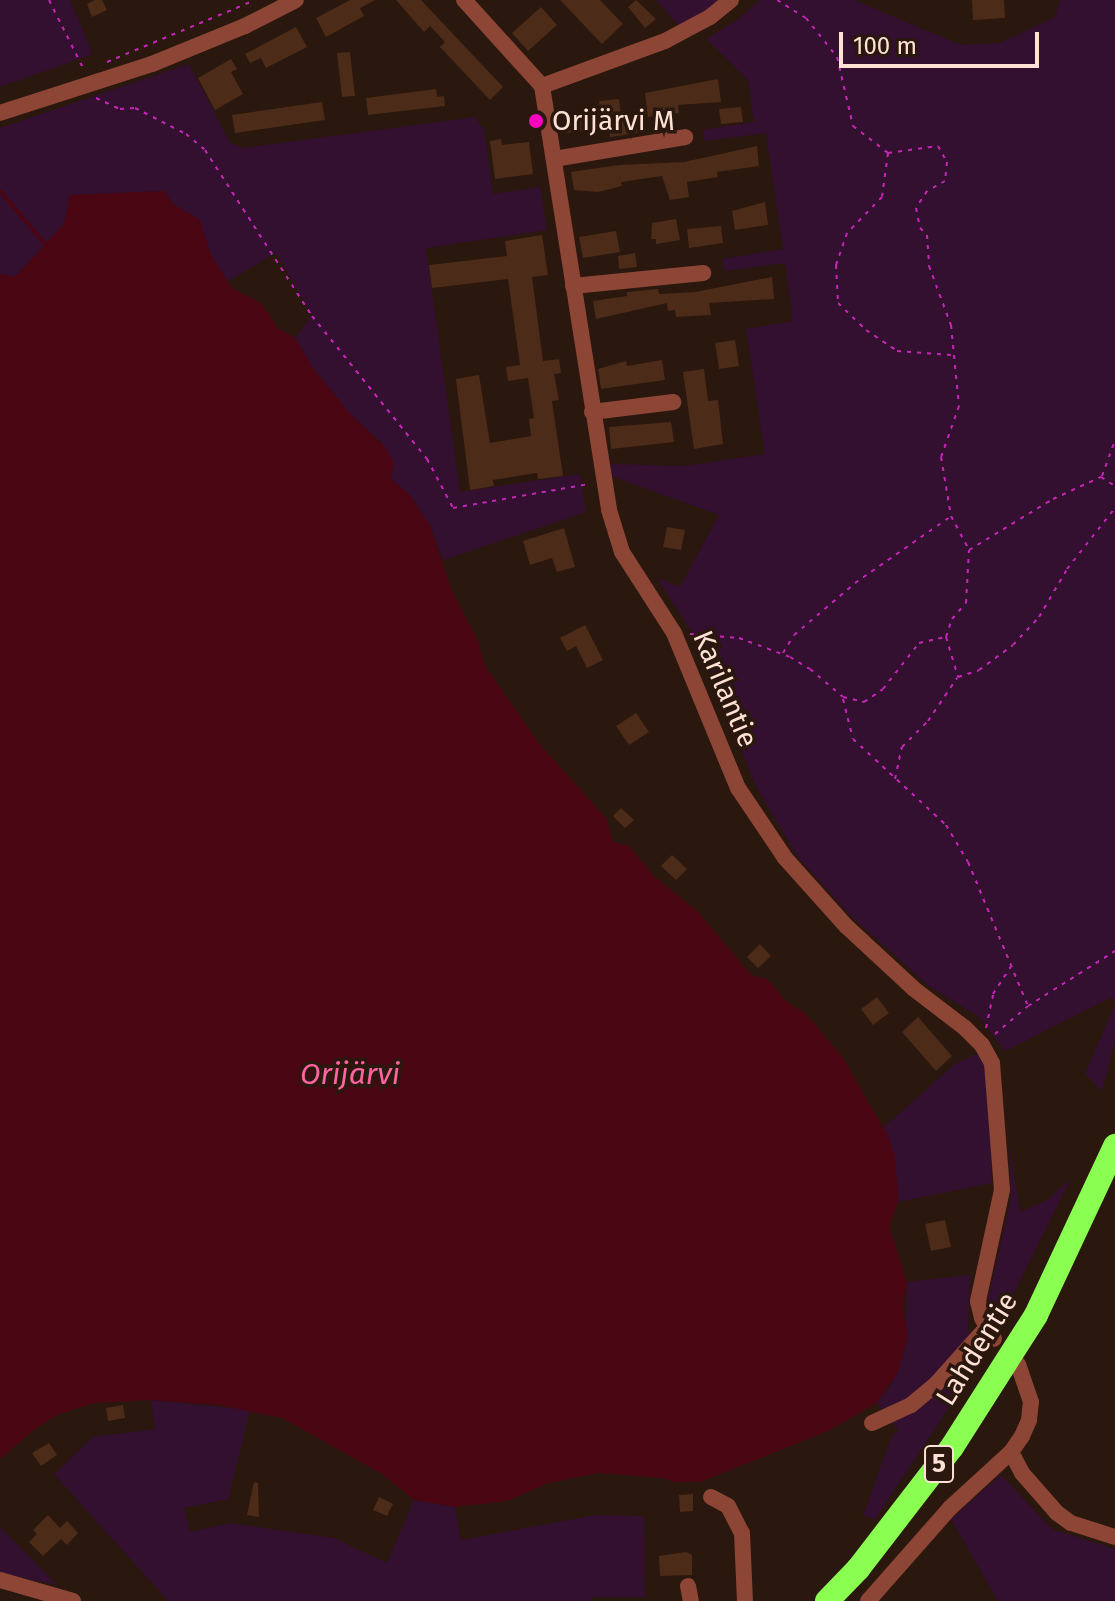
<!DOCTYPE html>
<meta charset="utf-8">
<style>
body{margin:0}
#map{position:relative;width:1115px;height:1601px;overflow:hidden;background:#2a170e;font-family:"Fira Sans",sans-serif}
div>[style]{position:absolute}
.green>*{inset:0;background:#341030}
.water>*{inset:0;background:#4b0614}
.stream>*{height:4px;margin:-2px;padding:0 2px;transform-origin:2px;border-radius:2px;background:#4b0614}
.building>*{inset:0;background:#4c2b18}
.path>*{height:2px;margin-top:-1px;transform-origin:0;background:repeating-linear-gradient(90deg,#c525b6 0 4px,transparent 0 10px)}
.minor>*{height:16px;margin:-8px;padding:0 8px;transform-origin:8px;border-radius:8px;background:#8d4535}
.highway>*{height:24px;margin:-12px;padding:0 12px;transform-origin:12px;border-radius:12px;background:#8aff51}
.dots>*{width:22px;height:22px;translate:-50% -50%;box-sizing:border-box;border:4px solid #2a170e;border-radius:50%}
span{translate:-50% -50%;white-space:nowrap;text-align:center;line-height:1.15;-webkit-text-stroke:7px #2a170e;paint-order:stroke}
.shield-label span{padding:2px 6px;background:#2a170e;border:2px solid;border-radius:6px;-webkit-text-stroke-width:0}
.shield-label{font-size:26px;color:#ffe1d6;font-weight:700}
.poi-label{font-size:28px;color:#ffe1d6}
.left{translate:0 -50%;text-align:left}
.street-label{font-size:28px;color:#ffe1d6}
.water-label{font-size:30px;color:#ff64a0;font-style:italic}
.scale{position:absolute;left:839px;top:32px;width:200px;height:36px;box-sizing:border-box;border:4px solid #ffe1d6;border-top:0;padding-left:10px;font-size:24px;line-height:28px;white-space:nowrap;color:#ffe1d6;-webkit-text-stroke:6px #2a170e;paint-order:stroke}
</style>
<div id="map">
<div class="green">
<i style="clip-path:polygon(0 0,70px 0,93px 54px,0 87px)"></i>
<i style="clip-path:polygon(656px 0,724px 0,679px 26px)"></i>
<i style="clip-path:polygon(761px 0,854px 0,961px 45px,1000px 43px,1055px 17px,1060px 0,1115px 0,1115px 1039px,1102px 1091px,1085px 1074px,1115px 1005px,1112px 997px,1005px 1051px,979px 1017px,929px 986px,851px 916px,797px 856px,756px 786px,694px 635px,656px 577px,680px 587px,719px 515px,611px 476px,610px 464px,685px 466px,765px 454px,746px 329px,793px 321px,785px 263px,724px 271px,722px 259px,783px 249px,766px 133px,704px 141px,703px 130px,754px 122px,748px 80px,706px 39px,736px 21px)"></i>
<i style="clip-path:polygon(189px 64px,230px 143px,243px 148px,475px 117px,484px 130px,493px 194px,540px 187px,547px 230px,426px 248px,460px 492px,580px 474px,586px 512px,443px 560px,431px 528px,410px 495px,391px 479px,381px 442px,350px 414px,313px 368px,295px 338px,312px 315px,276px 253px,227px 282px,210px 253px,200px 220px,174px 205px,164px 191px,70px 195px,64px 224px,15px 277px,0 274px,0 128px)"></i>
<i style="clip-path:polygon(979px 1053px,987px 1070px,992px 1183px,898px 1202px,895px 1157px,882px 1129px,955px 1064px)"></i>
<i style="clip-path:polygon(1009px 1145px,1020px 1212px,1047px 1200px,1071px 1178px,999px 1323px,988px 1299px,1011px 1199px)"></i>
<i style="clip-path:polygon(970px 1275px,968px 1329px,980px 1361px,875px 1519px,863px 1516px,891px 1438px,899px 1430px,877px 1403px,891px 1385px,905px 1349px,907px 1282px)"></i>
<i style="clip-path:polygon(151px 1400px,250px 1410px,228px 1499px,184px 1508px,190px 1532px,230px 1523px,334px 1538px,387px 1563px,414px 1500px,455px 1507px,461px 1540px,596px 1515px,644px 1516px,645px 1597px,592px 1597px,591px 1601px,168px 1601px,54px 1474px,93px 1437px,155px 1429px)"></i>
<i style="clip-path:polygon(1001px 1475px,1052px 1529px,1115px 1549px,1115px 1601px,998px 1601px,951px 1519px)"></i>
<i style="clip-path:polygon(0 1527px,57px 1585px,0 1573px)"></i>
</div>
<div class="water">
<i style="clip-path:polygon(164px 191px,174px 205px,200px 220px,210px 253px,232px 288px,261px 303px,278px 328px,295px 338px,313px 368px,350px 414px,386px 448px,394px 463px,391px 479px,410px 495px,431px 528px,452px 591px,478px 641px,485px 666px,541px 746px,606px 818px,613px 842px,629px 846px,654px 876px,698px 912px,751px 975px,767px 979px,787px 1002px,806px 1014px,843px 1058px,888px 1136px,895px 1157px,898px 1190px,898px 1202px,889px 1226px,907px 1282px,903px 1307px,908px 1337px,898px 1372px,877px 1403px,828px 1431px,700px 1482px,673px 1482px,664px 1478px,599px 1473px,549px 1483px,507px 1501px,455px 1507px,414px 1500px,382px 1474px,282px 1418px,219px 1405px,151px 1400px,94px 1403px,57px 1415px,35px 1429px,0 1459px,0 274px,15px 277px,64px 224px,70px 195px)"></i>
</div>
<div class="stream">
<i style="left:0;top:191px;width:70px;rotate:49.7deg"></i>
</div>
<div class="building">
<i style="clip-path:polygon(95px 0,102px 0,107px 10px,92px 17px,87px 4px)"></i>
<i style="clip-path:polygon(350px 0,375px 0,360px 8px,364px 16px,326px 37px,316px 18px)"></i>
<i style="clip-path:polygon(396px 0,421px 0,503px 87px,490px 100px,440px 47px,445px 42px,430px 26px,424px 32px)"></i>
<i style="clip-path:polygon(560px 0,600px 0,623px 24px,602px 44px)"></i>
<i style="clip-path:polygon(636px 0,656px 19px,645px 28px,628px 7px)"></i>
<i style="clip-path:polygon(972px 0,1004px 0,1005px 18px,973px 20px)"></i>
<i style="clip-path:polygon(541px 7px,557px 25px,528px 51px,512px 33px)"></i>
<i style="clip-path:polygon(296px 27px,307px 47px,266px 68px,261px 58px,250px 63px,245px 54px)"></i>
<i style="clip-path:polygon(350px 52px,355px 96px,342px 97px,337px 53px)"></i>
<i style="clip-path:polygon(231px 59px,237px 69px,231px 72px,243px 94px,215px 110px,198px 78px)"></i>
<i style="clip-path:polygon(718px 79px,721px 102px,678px 105px,679px 113px,648px 117px,645px 93px)"></i>
<i style="clip-path:polygon(436px 89px,437px 97px,444px 96px,445px 106px,368px 115px,366px 98px)"></i>
<i style="clip-path:polygon(619px 99px,621px 115px,642px 113px,644px 132px,610px 137px,609px 127px,566px 133px,563px 116px,600px 110px,599px 101px)"></i>
<i style="clip-path:polygon(322px 102px,325px 120px,235px 133px,232px 115px)"></i>
<i style="clip-path:polygon(741px 107px,743px 122px,721px 124px,719px 109px)"></i>
<i style="clip-path:polygon(501px 139px,502px 145px,529px 142px,533px 174px,495px 179px,490px 141px)"></i>
<i style="clip-path:polygon(757px 146px,759px 166px,717px 172px,718px 177px,687px 182px,689px 197px,670px 200px,662px 176px,621px 182px,622px 186px,598px 192px,574px 190px,571px 172px,619px 165px,684px 162px)"></i>
<i style="clip-path:polygon(765px 202px,768px 225px,735px 230px,732px 211px)"></i>
<i style="clip-path:polygon(676px 219px,680px 240px,656px 244px,656px 239px,651px 239px,652px 223px)"></i>
<i style="clip-path:polygon(721px 226px,723px 243px,689px 248px,687px 229px)"></i>
<i style="clip-path:polygon(616px 231px,620px 252px,583px 258px,579px 237px)"></i>
<i style="clip-path:polygon(542px 235px,548px 275px,532px 277px,543px 361px,559px 359px,561px 373px,554px 374px,559px 400px,552px 401px,563px 476px,538px 479px,537px 473px,493px 480px,494px 486px,470px 490px,456px 379px,479px 375px,490px 443px,531px 436px,529px 419px,534px 418px,528px 378px,508px 381px,506px 367px,520px 365px,508px 279px,432px 288px,429px 265px,507px 256px,505px 241px)"></i>
<i style="clip-path:polygon(635px 253px,637px 267px,619px 269px,618px 256px)"></i>
<i style="clip-path:polygon(772px 277px,774px 299px,709px 303px,711px 315px,676px 317px,675px 310px,668px 311px,667px 303px,596px 319px,593px 301px,627px 296px,627px 292px,658px 289px,659px 294px,695px 292px)"></i>
<i style="clip-path:polygon(735px 340px,739px 366px,719px 369px,715px 343px)"></i>
<i style="clip-path:polygon(662px 360px,665px 380px,601px 389px,598px 369px,626px 361px,627px 366px)"></i>
<i style="clip-path:polygon(704px 369px,708px 401px,718px 400px,723px 444px,694px 449px,683px 372px)"></i>
<i style="clip-path:polygon(671px 422px,674px 442px,611px 449px,609px 427px)"></i>
<i style="clip-path:polygon(667px 527px,685px 530px,681px 550px,663px 547px)"></i>
<i style="clip-path:polygon(564px 528px,575px 567px,557px 572px,552px 558px,530px 565px,523px 541px)"></i>
<i style="clip-path:polygon(585px 625px,603px 660px,587px 668px,576px 646px,567px 651px,560px 638px)"></i>
<i style="clip-path:polygon(636px 713px,649px 732px,629px 745px,616px 726px)"></i>
<i style="clip-path:polygon(621px 808px,634px 820px,625px 828px,613px 816px)"></i>
<i style="clip-path:polygon(672px 855px,687px 869px,676px 880px,661px 866px)"></i>
<i style="clip-path:polygon(760px 944px,771px 956px,758px 968px,747px 957px)"></i>
<i style="clip-path:polygon(877px 997px,889px 1013px,873px 1025px,861px 1009px)"></i>
<i style="clip-path:polygon(918px 1017px,952px 1056px,936px 1071px,902px 1032px)"></i>
<i style="clip-path:polygon(945px 1220px,951px 1247px,931px 1251px,925px 1224px)"></i>
<i style="clip-path:polygon(123px 1405px,125px 1418px,108px 1421px,106px 1408px)"></i>
<i style="clip-path:polygon(49px 1443px,57px 1455px,41px 1466px,32px 1453px)"></i>
<i style="clip-path:polygon(254px 1482px,258px 1483px,259px 1517px,247px 1515px)"></i>
<i style="clip-path:polygon(693px 1494px,693px 1511px,680px 1512px,679px 1495px)"></i>
<i style="clip-path:polygon(379px 1497px,393px 1504px,387px 1516px,373px 1510px)"></i>
<i style="clip-path:polygon(48px 1515px,60px 1528px,67px 1521px,78px 1533px,67px 1545px,61px 1539px,43px 1556px,29px 1542px,37px 1534px,33px 1530px)"></i>
<i style="clip-path:polygon(686px 1552px,692px 1555px,692px 1575px,660px 1576px,659px 1556px)"></i>
</div>
<div class="path">
<i style="left:49px;top:0;width:78px;rotate:63.4deg"></i>
<i style="left:777px;top:0;width:34px;rotate:32deg"></i>
<i style="left:806px;top:18px;width:50px;rotate:51.5deg"></i>
<i style="left:837px;top:57px;width:71px;rotate:76.9deg"></i>
<i style="left:853px;top:126px;width:44px;rotate:37.6deg"></i>
<i style="left:888px;top:153px;width:50px;rotate:-8deg"></i>
<i style="left:938px;top:146px;width:18px;rotate:61deg"></i>
<i style="left:947px;top:162px;width:19px;rotate:96deg"></i>
<i style="left:945px;top:181px;width:21px;rotate:151deg"></i>
<i style="left:927px;top:191px;width:20px;rotate:123deg"></i>
<i style="left:916px;top:208px;width:20px;rotate:79deg"></i>
<i style="left:920px;top:228px;width:10px;rotate:45deg"></i>
<i style="left:927px;top:235px;width:31px;rotate:86deg"></i>
<i style="left:929px;top:266px;width:63px;rotate:69.6deg"></i>
<i style="left:951px;top:325px;width:81px;rotate:84.4deg"></i>
<i style="left:959px;top:406px;width:54px;rotate:109.4deg"></i>
<i style="left:941px;top:457px;width:60px;rotate:80.4deg"></i>
<i style="left:951px;top:516px;width:38px;rotate:62deg"></i>
<i style="left:107px;top:62px;width:160px;rotate:-22.7deg"></i>
<i style="left:96px;top:98px;width:26px;rotate:25deg"></i>
<i style="left:120px;top:109px;width:15px;rotate:-4deg"></i>
<i style="left:135px;top:108px;width:57px;rotate:27deg"></i>
<i style="left:186px;top:134px;width:25px;rotate:40deg"></i>
<i style="left:205px;top:150px;width:197px;rotate:57.2deg"></i>
<i style="left:312px;top:316px;width:184px;rotate:51.2deg"></i>
<i style="left:427px;top:459px;width:55px;rotate:62deg"></i>
<i style="left:453px;top:508px;width:138px;rotate:-10deg"></i>
<i style="left:888px;top:153px;width:44px;rotate:97.8deg"></i>
<i style="left:882px;top:197px;width:50px;rotate:134.2deg"></i>
<i style="left:847px;top:233px;width:34px;rotate:109deg"></i>
<i style="left:836px;top:265px;width:38px;rotate:87deg"></i>
<i style="left:838px;top:303px;width:39px;rotate:44deg"></i>
<i style="left:866px;top:330px;width:37px;rotate:34deg"></i>
<i style="left:897px;top:351px;width:54px;rotate:4.2deg"></i>
<i style="left:1102px;top:476px;width:37px;rotate:-70deg"></i>
<i style="left:690px;top:634px;width:49px;rotate:4.7deg"></i>
<i style="left:739px;top:638px;width:54px;rotate:20.4deg"></i>
<i style="left:790px;top:657px;width:23px;rotate:31deg"></i>
<i style="left:810px;top:669px;width:43px;rotate:40.3deg"></i>
<i style="left:843px;top:697px;width:22px;rotate:13deg"></i>
<i style="left:864px;top:702px;width:23px;rotate:-34deg"></i>
<i style="left:883px;top:689px;width:58px;rotate:-52deg"></i>
<i style="left:919px;top:643px;width:28px;rotate:-13deg"></i>
<i style="left:946px;top:637px;width:19px;rotate:-72deg"></i>
<i style="left:952px;top:619px;width:21px;rotate:-49deg"></i>
<i style="left:966px;top:603px;width:53px;rotate:-86.8deg"></i>
<i style="left:969px;top:550px;width:98px;rotate:-31.3deg"></i>
<i style="left:1053px;top:499px;width:53px;rotate:-24.6deg"></i>
<i style="left:1101px;top:477px;width:17px;rotate:33deg"></i>
<i style="left:946px;top:637px;width:42px;rotate:73.3deg"></i>
<i style="left:958px;top:677px;width:22px;rotate:-18deg"></i>
<i style="left:979px;top:670px;width:42px;rotate:-36.3deg"></i>
<i style="left:1013px;top:645px;width:38px;rotate:-47deg"></i>
<i style="left:1039px;top:617px;width:56px;rotate:-59.7deg"></i>
<i style="left:1067px;top:569px;width:78px;rotate:-51.8deg"></i>
<i style="left:783px;top:653px;width:21px;rotate:-59deg"></i>
<i style="left:794px;top:635px;width:80px;rotate:-40.4deg"></i>
<i style="left:855px;top:583px;width:116px;rotate:-34.8deg"></i>
<i style="left:843px;top:699px;width:41px;rotate:76deg"></i>
<i style="left:853px;top:739px;width:127px;rotate:42.8deg"></i>
<i style="left:946px;top:825px;width:43px;rotate:59.3deg"></i>
<i style="left:968px;top:862px;width:156px;rotate:67.4deg"></i>
<i style="left:895px;top:779px;width:33px;rotate:-78deg"></i>
<i style="left:902px;top:747px;width:37px;rotate:-45deg"></i>
<i style="left:928px;top:721px;width:52px;rotate:-56deg"></i>
<i style="left:986px;top:1028px;width:35px;rotate:-78deg"></i>
<i style="left:993px;top:994px;width:35px;rotate:-57deg"></i>
<i style="left:995px;top:1034px;width:43px;rotate:-40.3deg"></i>
<i style="left:1028px;top:1006px;width:103px;rotate:-32.3deg"></i>
</div>
<div class="minor">
<i style="left:464px;top:0;width:116px;rotate:47.8deg"></i>
<i style="left:542px;top:86px;width:429px;rotate:81deg"></i>
<i style="left:609px;top:510px;width:44px;rotate:72.8deg"></i>
<i style="left:622px;top:552px;width:96px;rotate:57.3deg"></i>
<i style="left:674px;top:633px;width:168px;rotate:67.6deg"></i>
<i style="left:738px;top:788px;width:84px;rotate:56.1deg"></i>
<i style="left:785px;top:858px;width:91px;rotate:48.1deg"></i>
<i style="left:846px;top:926px;width:93px;rotate:42.8deg"></i>
<i style="left:914px;top:989px;width:64px;rotate:37.4deg"></i>
<i style="left:965px;top:1028px;width:24px;rotate:45deg"></i>
<i style="left:982px;top:1045px;width:21px;rotate:61deg"></i>
<i style="left:992px;top:1063px;width:127px;rotate:85.5deg"></i>
<i style="left:1002px;top:1190px;width:114px;rotate:102.2deg"></i>
<i style="left:978px;top:1301px;width:17px;rotate:77deg"></i>
<i style="left:982px;top:1318px;width:24px;rotate:60deg"></i>
<i style="left:542px;top:86px;width:131px;rotate:-20.1deg"></i>
<i style="left:665px;top:41px;width:51px;rotate:-28.1deg"></i>
<i style="left:710px;top:17px;width:27px;rotate:-39deg"></i>
<i style="left:0;top:113px;width:160px;rotate:-17.9deg"></i>
<i style="left:152px;top:64px;width:100px;rotate:-22.2deg"></i>
<i style="left:245px;top:26px;width:57px;rotate:-27deg"></i>
<i style="left:554px;top:159px;width:133px;rotate:-9.5deg"></i>
<i style="left:573px;top:286px;width:131px;rotate:-5.7deg"></i>
<i style="left:592px;top:412px;width:82px;rotate:-7deg"></i>
<i style="left:872px;top:1423px;width:43px;rotate:-24.8deg"></i>
<i style="left:911px;top:1405px;width:33px;rotate:-40deg"></i>
<i style="left:936px;top:1384px;width:76px;rotate:-48.2deg"></i>
<i style="left:1011px;top:1452px;width:24px;rotate:62deg"></i>
<i style="left:1022px;top:1473px;width:53px;rotate:48.8deg"></i>
<i style="left:1057px;top:1513px;width:17px;rotate:36deg"></i>
<i style="left:1071px;top:1523px;width:46px;rotate:17.7deg"></i>
<i style="left:711px;top:1497px;width:19px;rotate:28deg"></i>
<i style="left:728px;top:1506px;width:30px;rotate:63deg"></i>
<i style="left:742px;top:1533px;width:68px;rotate:87.5deg"></i>
<i style="left:0;top:1580px;width:76px;rotate:16deg"></i>
<i style="left:688px;top:1586px;width:15px;rotate:79deg"></i>
<i style="left:868px;top:1601px;width:124px;rotate:-48.6deg"></i>
<i style="left:950px;top:1508px;width:83px;rotate:-42.6deg"></i>
<i style="left:1011px;top:1452px;width:19px;rotate:-55deg"></i>
<i style="left:1022px;top:1436px;width:17px;rotate:-66deg"></i>
<i style="left:1029px;top:1420px;width:18px;rotate:-84deg"></i>
<i style="left:1031px;top:1402px;width:40px;rotate:-108.9deg"></i>
</div>
<div class="highway">
<i style="left:827px;top:1601px;width:45px;rotate:-45.9deg"></i>
<i style="left:858px;top:1569px;width:154px;rotate:-52.4deg"></i>
<i style="left:952px;top:1447px;width:156px;rotate:-57.5deg"></i>
<i style="left:1036px;top:1315px;width:187px;rotate:-64.9deg"></i>
</div>
<div class="dots">
<i style="left:536px;top:121px;background:#ff02bf"></i>
</div>
<div class="shield-label">
<span style="left:939px;top:1464px">5</span>
</div>
<div class="poi-label">
<span class="left" style="left:552px;top:121px">Orijärvi M</span>
</div>
<div class="street-label">
<span style="left:725px;top:689px;rotate:67deg">Karilantie</span>
<span style="left:977px;top:1349px;rotate:-58deg">Lahdentie</span>
</div>
<div class="water-label">
<span style="left:350px;top:1074px">Orijärvi</span>
</div>
<div class="scale">100 m</div>
</div>
